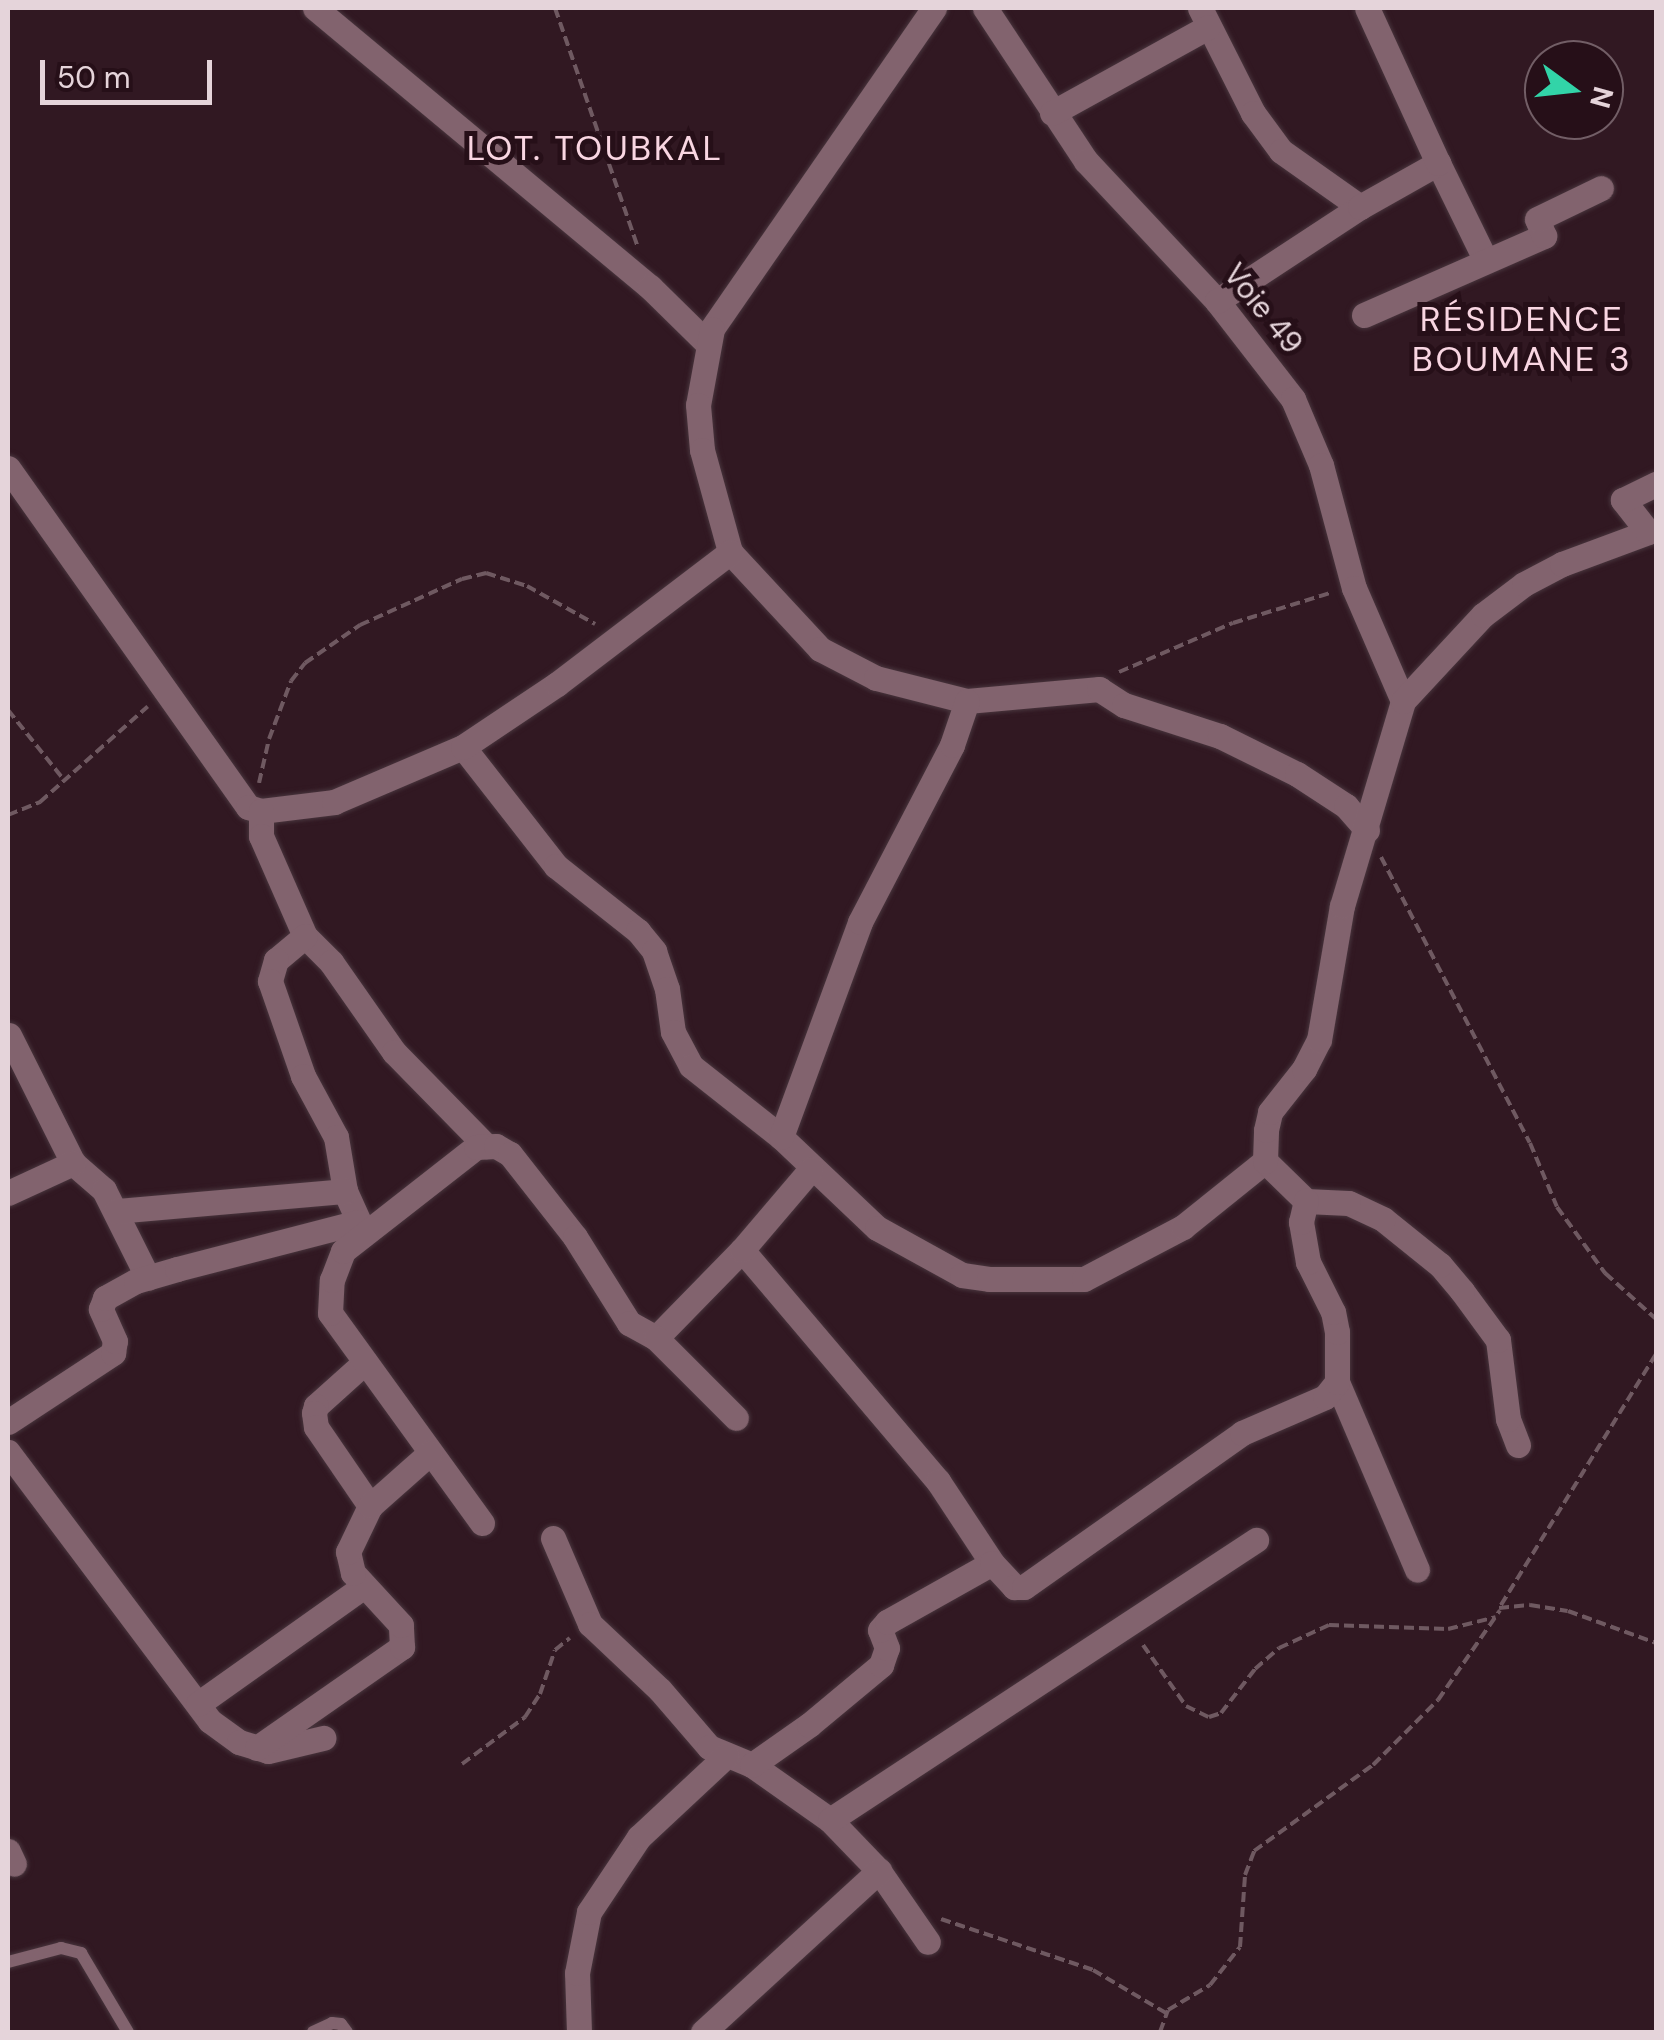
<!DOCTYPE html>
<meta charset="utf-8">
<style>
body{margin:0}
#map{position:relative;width:1664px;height:2040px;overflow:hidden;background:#311822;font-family:"DM Sans",sans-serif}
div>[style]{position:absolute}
.path>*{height:4px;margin-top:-2px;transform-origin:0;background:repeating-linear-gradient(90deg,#6f5961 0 10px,transparent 0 15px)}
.roads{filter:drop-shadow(0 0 2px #48353d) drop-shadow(0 0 2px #48353d)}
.lane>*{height:12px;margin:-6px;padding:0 6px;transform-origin:6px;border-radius:6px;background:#82636e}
.street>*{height:25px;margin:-12.5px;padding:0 12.5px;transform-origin:12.5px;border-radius:12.5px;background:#82636e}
span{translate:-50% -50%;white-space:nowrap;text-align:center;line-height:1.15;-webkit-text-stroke:10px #260f18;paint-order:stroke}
.street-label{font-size:30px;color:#e5d4da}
.quarter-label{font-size:35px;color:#f9d6e2;letter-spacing:2.5px}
.frame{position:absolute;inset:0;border:10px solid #e5d4da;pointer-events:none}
.north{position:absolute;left:1524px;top:40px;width:100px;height:100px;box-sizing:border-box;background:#260f18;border:2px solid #725e66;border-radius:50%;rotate:105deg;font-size:28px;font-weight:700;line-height:40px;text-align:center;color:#e5d4da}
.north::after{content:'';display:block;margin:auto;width:35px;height:45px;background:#32d4a8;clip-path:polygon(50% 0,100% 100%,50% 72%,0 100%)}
.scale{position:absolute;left:40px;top:60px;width:172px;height:45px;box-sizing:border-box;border:5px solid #e5d4da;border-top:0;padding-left:12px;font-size:30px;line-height:35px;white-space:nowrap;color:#e5d4da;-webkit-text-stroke:8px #260f18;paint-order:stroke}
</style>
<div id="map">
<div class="path">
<i style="left:555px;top:8px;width:251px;rotate:70.9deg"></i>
<i style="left:1119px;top:672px;width:124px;rotate:-23.3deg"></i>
<i style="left:1233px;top:623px;width:102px;rotate:-17.2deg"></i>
<i style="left:8px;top:710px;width:90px;rotate:51.3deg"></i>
<i style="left:259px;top:783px;width:45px;rotate:-77.2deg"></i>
<i style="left:269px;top:739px;width:62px;rotate:-69.2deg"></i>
<i style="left:291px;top:681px;width:23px;rotate:-52deg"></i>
<i style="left:305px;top:663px;width:67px;rotate:-34.6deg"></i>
<i style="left:360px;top:625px;width:112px;rotate:-24.3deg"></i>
<i style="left:462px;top:579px;width:25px;rotate:-14deg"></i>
<i style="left:486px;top:573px;width:43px;rotate:17.6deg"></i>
<i style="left:527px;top:586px;width:78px;rotate:29.2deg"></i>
<i style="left:8px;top:815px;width:35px;rotate:-22deg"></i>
<i style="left:40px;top:802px;width:144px;rotate:-41.6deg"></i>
<i style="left:1381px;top:857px;width:322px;rotate:62.5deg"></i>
<i style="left:1530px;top:1143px;width:69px;rotate:67.1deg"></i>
<i style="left:1557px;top:1207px;width:82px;rotate:54deg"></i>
<i style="left:1605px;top:1273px;width:69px;rotate:42deg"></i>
<i style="left:1656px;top:1354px;width:299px;rotate:121.7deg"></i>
<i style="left:1499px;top:1608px;width:31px;rotate:-6deg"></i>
<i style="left:1530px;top:1605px;width:38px;rotate:9deg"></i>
<i style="left:1568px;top:1611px;width:94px;rotate:20deg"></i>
<i style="left:1143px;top:1645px;width:75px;rotate:54.8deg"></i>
<i style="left:1186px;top:1706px;width:25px;rotate:26deg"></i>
<i style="left:1209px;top:1717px;width:13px;rotate:-18deg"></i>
<i style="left:1221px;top:1713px;width:56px;rotate:-52.3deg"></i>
<i style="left:1255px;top:1669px;width:32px;rotate:-41deg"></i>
<i style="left:1279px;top:1648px;width:55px;rotate:-24.7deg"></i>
<i style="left:1329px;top:1625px;width:119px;rotate:1.9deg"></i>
<i style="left:1448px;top:1629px;width:49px;rotate:-14deg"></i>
<i style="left:462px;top:1764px;width:79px;rotate:-36.7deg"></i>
<i style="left:525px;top:1717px;width:27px;rotate:-57deg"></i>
<i style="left:540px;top:1694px;width:46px;rotate:-71.2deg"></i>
<i style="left:555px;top:1650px;width:19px;rotate:-39deg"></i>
<i style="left:941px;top:1919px;width:160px;rotate:18.5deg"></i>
<i style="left:1093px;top:1970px;width:85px;rotate:30.5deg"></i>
<i style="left:1160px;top:2032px;width:23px;rotate:-70deg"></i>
<i style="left:1168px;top:2010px;width:49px;rotate:-30.8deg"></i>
<i style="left:1210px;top:1985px;width:48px;rotate:-51.7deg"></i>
<i style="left:1240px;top:1947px;width:72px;rotate:-86deg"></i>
<i style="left:1245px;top:1875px;width:26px;rotate:-69deg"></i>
<i style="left:1254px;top:1851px;width:147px;rotate:-35.9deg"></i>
<i style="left:1373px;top:1765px;width:92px;rotate:-45deg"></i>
<i style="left:1438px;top:1700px;width:109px;rotate:-55.4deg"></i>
</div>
<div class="roads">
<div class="lane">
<i style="left:8px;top:1962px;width:55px;rotate:-14.8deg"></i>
<i style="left:61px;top:1948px;width:21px;rotate:14deg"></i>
<i style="left:81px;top:1953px;width:92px;rotate:59.3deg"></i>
<i style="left:313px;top:2032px;width:21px;rotate:-25deg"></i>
<i style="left:332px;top:2023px;width:9px;rotate:6deg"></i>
<i style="left:341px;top:2024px;width:10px;rotate:53deg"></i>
</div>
<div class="street">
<i style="left:315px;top:8px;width:436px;rotate:39.8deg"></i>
<i style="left:650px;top:287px;width:81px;rotate:44.5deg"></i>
<i style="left:934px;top:8px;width:390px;rotate:124.7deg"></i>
<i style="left:712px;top:329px;width:77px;rotate:100.4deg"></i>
<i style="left:698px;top:405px;width:45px;rotate:84.9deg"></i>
<i style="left:702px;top:450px;width:106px;rotate:74.6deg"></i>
<i style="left:730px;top:552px;width:132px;rotate:47.1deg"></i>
<i style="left:820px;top:649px;width:63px;rotate:27.4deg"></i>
<i style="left:876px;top:678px;width:94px;rotate:14.2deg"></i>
<i style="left:967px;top:701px;width:133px;rotate:-5.2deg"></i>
<i style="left:1099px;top:689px;width:30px;rotate:33deg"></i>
<i style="left:1124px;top:705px;width:101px;rotate:17.9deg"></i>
<i style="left:1220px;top:736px;width:86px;rotate:26.3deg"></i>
<i style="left:1297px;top:774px;width:59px;rotate:33.1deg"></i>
<i style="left:1346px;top:806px;width:32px;rotate:49deg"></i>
<i style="left:985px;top:8px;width:183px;rotate:56.6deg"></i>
<i style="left:1086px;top:161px;width:192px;rotate:46.9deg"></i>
<i style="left:1217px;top:301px;width:124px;rotate:52.2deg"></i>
<i style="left:1293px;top:399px;width:72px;rotate:67deg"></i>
<i style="left:1321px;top:465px;width:127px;rotate:75deg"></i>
<i style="left:1354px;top:588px;width:123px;rotate:66.6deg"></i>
<i style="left:1200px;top:8px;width:118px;rotate:63.2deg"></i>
<i style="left:1253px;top:113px;width:47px;rotate:53.6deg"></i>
<i style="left:1281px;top:151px;width:97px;rotate:35.3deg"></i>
<i style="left:1052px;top:113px;width:178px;rotate:-28.9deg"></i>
<i style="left:1438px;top:163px;width:109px;rotate:63.9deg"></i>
<i style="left:1217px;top:301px;width:171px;rotate:-33.3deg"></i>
<i style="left:1360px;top:207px;width:90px;rotate:-29.4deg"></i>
<i style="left:1438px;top:163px;width:170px;rotate:-114.6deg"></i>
<i style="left:1364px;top:315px;width:197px;rotate:-23.7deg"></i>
<i style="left:1544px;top:236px;width:18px;rotate:-112deg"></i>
<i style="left:1537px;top:219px;width:71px;rotate:-25.8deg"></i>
<i style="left:8px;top:468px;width:415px;rotate:54.7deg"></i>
<i style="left:248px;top:807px;width:14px;rotate:17deg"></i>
<i style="left:261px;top:811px;width:74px;rotate:-7deg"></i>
<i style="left:334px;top:802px;width:140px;rotate:-23.1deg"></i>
<i style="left:463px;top:747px;width:151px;rotate:52deg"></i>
<i style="left:556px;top:866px;width:105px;rotate:38.4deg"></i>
<i style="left:638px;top:931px;width:26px;rotate:51deg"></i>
<i style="left:654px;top:951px;width:40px;rotate:71.1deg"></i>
<i style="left:667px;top:989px;width:43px;rotate:82.1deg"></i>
<i style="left:673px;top:1032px;width:38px;rotate:62deg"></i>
<i style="left:691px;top:1066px;width:115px;rotate:38.3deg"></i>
<i style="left:781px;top:1137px;width:132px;rotate:43.5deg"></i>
<i style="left:877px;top:1228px;width:97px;rotate:28.9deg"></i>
<i style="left:962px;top:1275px;width:27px;rotate:8deg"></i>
<i style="left:989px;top:1279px;width:95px"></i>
<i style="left:1084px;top:1279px;width:112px;rotate:-27.7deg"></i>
<i style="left:1183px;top:1227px;width:105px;rotate:-38.8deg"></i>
<i style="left:463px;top:747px;width:113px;rotate:-33.8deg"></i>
<i style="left:557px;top:684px;width:218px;rotate:-37.3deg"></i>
<i style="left:261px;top:811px;width:25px;rotate:90deg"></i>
<i style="left:261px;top:836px;width:109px;rotate:66.3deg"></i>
<i style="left:305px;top:936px;width:37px;rotate:45deg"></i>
<i style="left:331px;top:962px;width:110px;rotate:55deg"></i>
<i style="left:394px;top:1052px;width:132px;rotate:45.6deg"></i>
<i style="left:305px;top:936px;width:38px;rotate:140deg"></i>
<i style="left:276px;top:960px;width:22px;rotate:106deg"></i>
<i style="left:270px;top:981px;width:101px;rotate:70.8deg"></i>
<i style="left:303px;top:1076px;width:69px;rotate:61.6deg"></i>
<i style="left:336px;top:1137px;width:55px;rotate:80.5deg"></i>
<i style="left:345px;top:1191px;width:46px;rotate:65.7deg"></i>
<i style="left:9px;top:1035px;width:143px;rotate:63.4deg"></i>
<i style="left:73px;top:1163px;width:41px;rotate:41.1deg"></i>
<i style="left:104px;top:1190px;width:98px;rotate:63.4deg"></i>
<i style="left:781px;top:1137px;width:229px;rotate:-69.8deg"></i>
<i style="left:860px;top:922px;width:199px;rotate:-62.5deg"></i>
<i style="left:952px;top:745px;width:46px;rotate:-71.2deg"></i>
<i style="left:8px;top:1193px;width:72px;rotate:-24.8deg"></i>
<i style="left:116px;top:1211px;width:230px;rotate:-5deg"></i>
<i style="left:742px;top:1250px;width:303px;rotate:49.7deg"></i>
<i style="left:938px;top:1481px;width:98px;rotate:56.6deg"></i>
<i style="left:656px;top:1338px;width:123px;rotate:-45.7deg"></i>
<i style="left:742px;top:1250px;width:106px;rotate:-49.6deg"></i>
<i style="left:365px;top:1362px;width:66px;rotate:138.1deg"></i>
<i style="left:316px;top:1406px;width:7px;rotate:106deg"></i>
<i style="left:314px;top:1413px;width:14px;rotate:82deg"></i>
<i style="left:316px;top:1427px;width:96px;rotate:55.6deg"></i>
<i style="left:1337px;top:1382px;width:204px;rotate:66.9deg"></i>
<i style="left:8px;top:1422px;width:126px;rotate:-33.3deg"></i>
<i style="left:113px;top:1353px;width:12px;rotate:-81deg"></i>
<i style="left:115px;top:1341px;width:35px;rotate:-114deg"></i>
<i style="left:101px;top:1309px;width:12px;rotate:-70deg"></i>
<i style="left:105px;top:1298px;width:35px;rotate:-29deg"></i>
<i style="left:136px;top:1281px;width:43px;rotate:-16.3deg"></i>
<i style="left:177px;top:1269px;width:188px;rotate:-14.5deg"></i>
<i style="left:1518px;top:1445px;width:28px;rotate:-111deg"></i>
<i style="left:1508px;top:1419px;width:80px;rotate:-97.2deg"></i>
<i style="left:1498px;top:1340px;width:61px;rotate:-126.3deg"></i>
<i style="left:1462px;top:1291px;width:34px;rotate:-130deg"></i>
<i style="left:1440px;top:1265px;width:73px;rotate:-141.1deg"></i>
<i style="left:1383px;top:1219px;width:38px;rotate:-155deg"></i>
<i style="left:1348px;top:1203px;width:42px;rotate:-177.3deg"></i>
<i style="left:1306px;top:1201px;width:57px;rotate:-135.7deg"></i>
<i style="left:1265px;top:1161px;width:31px;rotate:-88deg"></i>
<i style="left:1266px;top:1130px;width:18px;rotate:-77deg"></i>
<i style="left:1270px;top:1112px;width:55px;rotate:-51.7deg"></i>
<i style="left:1304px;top:1069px;width:33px;rotate:-63deg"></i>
<i style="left:1319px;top:1040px;width:136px;rotate:-80.3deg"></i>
<i style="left:1342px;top:906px;width:214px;rotate:-73.4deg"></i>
<i style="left:1403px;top:701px;width:117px;rotate:-47.1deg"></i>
<i style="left:1483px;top:615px;width:51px;rotate:-37.1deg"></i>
<i style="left:1524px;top:584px;width:43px;rotate:-27.8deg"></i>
<i style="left:1562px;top:564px;width:92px;rotate:-20.4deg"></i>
<i style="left:1648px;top:532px;width:41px;rotate:-128deg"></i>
<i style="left:1623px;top:500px;width:37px;rotate:-26deg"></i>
<i style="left:8px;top:1452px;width:336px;rotate:53.1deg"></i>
<i style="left:210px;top:1721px;width:36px;rotate:36deg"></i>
<i style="left:239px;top:1742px;width:30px;rotate:17deg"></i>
<i style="left:268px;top:1751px;width:57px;rotate:-13.3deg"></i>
<i style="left:482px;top:1523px;width:259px;rotate:-125.9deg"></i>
<i style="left:330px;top:1313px;width:33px;rotate:-87deg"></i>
<i style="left:332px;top:1280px;width:31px;rotate:-69deg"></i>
<i style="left:343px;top:1251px;width:169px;rotate:-38deg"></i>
<i style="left:476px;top:1147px;width:20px;rotate:-3deg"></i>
<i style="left:496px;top:1146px;width:16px;rotate:30deg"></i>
<i style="left:510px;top:1154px;width:105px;rotate:51.9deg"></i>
<i style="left:575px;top:1237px;width:102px;rotate:57.9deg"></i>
<i style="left:629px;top:1323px;width:31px;rotate:29deg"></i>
<i style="left:656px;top:1338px;width:113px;rotate:45deg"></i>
<i style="left:553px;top:1538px;width:94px;rotate:66.7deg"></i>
<i style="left:590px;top:1624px;width:96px;rotate:43.3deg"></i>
<i style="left:660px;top:1690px;width:75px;rotate:49.3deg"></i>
<i style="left:709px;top:1747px;width:47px;rotate:22.7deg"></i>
<i style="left:752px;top:1765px;width:95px;rotate:35.2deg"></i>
<i style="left:830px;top:1820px;width:71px;rotate:46.1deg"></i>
<i style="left:879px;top:1871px;width:86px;rotate:55.4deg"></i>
<i style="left:198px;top:1704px;width:204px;rotate:-35.4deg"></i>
<i style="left:257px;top:1748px;width:177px;rotate:-34.9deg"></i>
<i style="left:402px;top:1647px;width:22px;rotate:-93deg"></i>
<i style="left:401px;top:1625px;width:71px;rotate:-132.7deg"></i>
<i style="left:353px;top:1573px;width:22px;rotate:-103deg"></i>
<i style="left:348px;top:1552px;width:51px;rotate:-64.4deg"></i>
<i style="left:370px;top:1506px;width:80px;rotate:-41.5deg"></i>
<i style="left:752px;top:1765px;width:70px;rotate:-35.1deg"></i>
<i style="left:809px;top:1725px;width:94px;rotate:-39.8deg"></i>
<i style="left:881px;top:1665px;width:18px;rotate:-71deg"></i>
<i style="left:887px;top:1648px;width:19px;rotate:-111deg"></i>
<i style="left:880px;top:1630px;width:11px;rotate:-49deg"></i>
<i style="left:887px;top:1622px;width:120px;rotate:-29.3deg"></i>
<i style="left:992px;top:1563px;width:33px;rotate:47deg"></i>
<i style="left:1014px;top:1587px;width:10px"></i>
<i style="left:1024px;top:1587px;width:267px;rotate:-35.2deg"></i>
<i style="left:1242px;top:1433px;width:90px;rotate:-23.4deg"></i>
<i style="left:1325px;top:1397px;width:19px;rotate:-51deg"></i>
<i style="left:1337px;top:1382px;width:50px;rotate:-90deg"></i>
<i style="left:1337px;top:1332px;width:20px;rotate:-101deg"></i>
<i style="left:1333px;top:1312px;width:56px;rotate:-116.6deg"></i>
<i style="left:1308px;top:1262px;width:41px;rotate:-99.9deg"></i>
<i style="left:1301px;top:1222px;width:22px;rotate:-77deg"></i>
<i style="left:830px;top:1820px;width:510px;rotate:-33.32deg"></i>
<i style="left:8px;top:1851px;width:14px;rotate:65deg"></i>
<i style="left:579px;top:2032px;width:59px;rotate:-91.9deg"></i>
<i style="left:577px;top:1973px;width:62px;rotate:-78.9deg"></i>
<i style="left:589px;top:1912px;width:90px;rotate:-56.3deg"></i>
<i style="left:639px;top:1837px;width:120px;rotate:-43deg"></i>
<i style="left:703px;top:2032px;width:239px;rotate:-42.5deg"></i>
</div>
</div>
<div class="street-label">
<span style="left:1263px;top:309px;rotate:51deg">Voie 49</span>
</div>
<div class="quarter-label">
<span style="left:595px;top:148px">LOT. TOUBKAL</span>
<span style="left:1522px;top:339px">RÉSIDENCE<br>BOUMANE 3</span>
</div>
<div class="frame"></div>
<div class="north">N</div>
<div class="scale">50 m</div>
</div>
